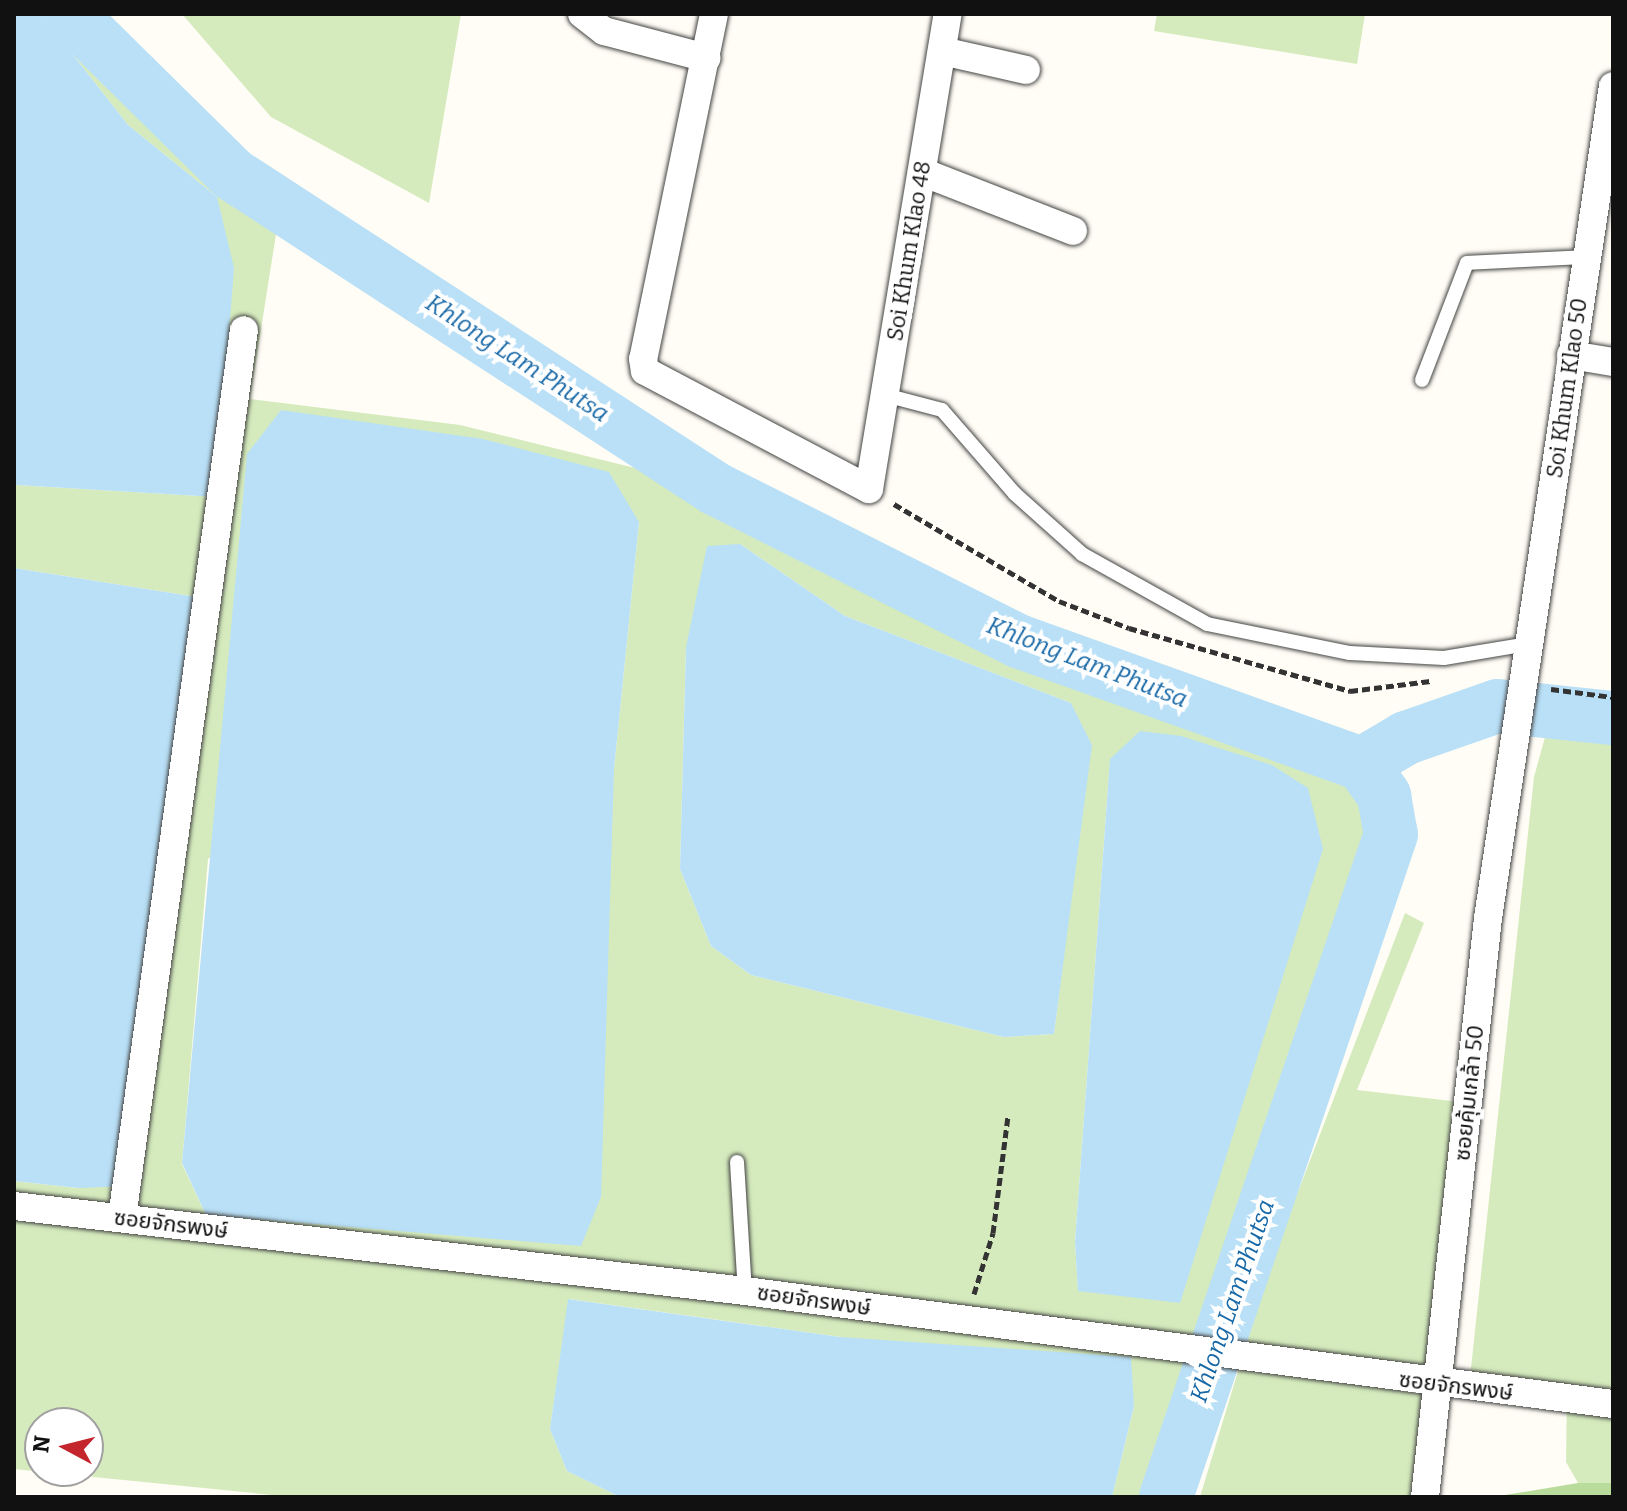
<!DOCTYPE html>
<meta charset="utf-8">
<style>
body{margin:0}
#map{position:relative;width:1627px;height:1511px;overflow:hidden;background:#fffdf5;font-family:Bitter,"Noto Sans Thai",serif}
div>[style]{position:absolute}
.green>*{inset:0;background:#d5ebbd}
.forest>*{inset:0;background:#b9dc9c}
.water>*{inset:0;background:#b9e0f7}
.river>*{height:54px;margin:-27px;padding:0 27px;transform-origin:27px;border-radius:27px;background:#b9e0f7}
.path>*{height:5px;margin-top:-2.5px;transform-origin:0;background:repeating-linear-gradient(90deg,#333 0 8px,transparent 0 12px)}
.roads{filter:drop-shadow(0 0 2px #444) drop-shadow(0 0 2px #444)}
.lane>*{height:14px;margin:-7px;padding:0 7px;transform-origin:7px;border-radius:7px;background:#fff}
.street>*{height:28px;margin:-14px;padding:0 14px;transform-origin:14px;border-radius:14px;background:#fff}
span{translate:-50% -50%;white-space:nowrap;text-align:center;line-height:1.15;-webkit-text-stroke:8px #fff;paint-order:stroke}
.street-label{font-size:22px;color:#111}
.water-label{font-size:24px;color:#1768a6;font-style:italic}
.frame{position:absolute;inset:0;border:16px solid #111;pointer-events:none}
.north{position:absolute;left:24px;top:1407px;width:80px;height:80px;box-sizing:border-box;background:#fff;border:2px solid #a0a0a0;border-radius:50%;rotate:277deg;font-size:22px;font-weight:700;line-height:32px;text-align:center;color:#111}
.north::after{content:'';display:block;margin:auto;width:28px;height:36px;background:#c4262e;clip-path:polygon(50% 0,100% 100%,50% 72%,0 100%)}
</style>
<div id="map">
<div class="green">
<i style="clip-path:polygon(evenodd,41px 14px,67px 14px,160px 130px,277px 228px,250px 399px,460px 425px,643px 470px,1172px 706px,1347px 774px,1367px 793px,1374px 818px,1148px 1497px,1112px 1497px,1134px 1406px,840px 1337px,569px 1299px,550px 1429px,567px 1471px,620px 1497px,292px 1497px,14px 1469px,14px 1181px,78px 1188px,203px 598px,14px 568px,16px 485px,216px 497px,217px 197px,128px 125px,41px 14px,639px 522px,614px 769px,206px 1215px,182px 1164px,208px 859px,639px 522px,41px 14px,740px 544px,845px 616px,1071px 703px,1073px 880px,1054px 1034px,1004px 1037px,751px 975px,711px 946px,680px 869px,686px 647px,740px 544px,41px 14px,1110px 759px,1078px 1290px,1075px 1242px,1110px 759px,41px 14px,40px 1423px,88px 1423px,88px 1471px,40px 1471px,40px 1423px)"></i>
<i style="clip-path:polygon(182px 14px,461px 14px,429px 203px,271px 117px)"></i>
<i style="clip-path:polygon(1157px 14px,1365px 14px,1357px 64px,1154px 31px)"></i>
<i style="clip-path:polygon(1550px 719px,1613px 729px,1613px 1483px,1578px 1483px,1566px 1462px,1567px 1393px,1469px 1387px,1534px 777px)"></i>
<i style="clip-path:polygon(1405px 913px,1424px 923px,1357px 1090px,1460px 1102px,1413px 1497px,1200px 1497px,1271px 1262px)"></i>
</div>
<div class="forest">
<i style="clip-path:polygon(1578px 1483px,1613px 1483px,1613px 1497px,1493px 1497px)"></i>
</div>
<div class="water">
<i style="clip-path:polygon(14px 14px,41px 14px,128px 125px,217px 197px,234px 268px,216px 497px,16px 485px,14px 524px)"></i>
<i style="clip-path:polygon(281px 410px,483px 439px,609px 472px,639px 522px,614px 769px,601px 1197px,581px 1246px,206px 1215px,182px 1163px,247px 454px)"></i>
<i style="clip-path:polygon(740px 544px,845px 616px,1071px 703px,1092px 745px,1054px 1034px,1004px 1037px,751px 975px,711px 946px,680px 869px,686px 647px,707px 546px)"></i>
<i style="clip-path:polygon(14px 568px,203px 598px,130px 1186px,78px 1188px,14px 1181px)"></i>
<i style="clip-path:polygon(1140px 731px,1181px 736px,1272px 765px,1308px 788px,1323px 849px,1180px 1303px,1078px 1291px,1075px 1242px,1110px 759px)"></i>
<i style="clip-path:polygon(568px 1299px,840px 1337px,1131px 1357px,1134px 1406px,1112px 1497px,620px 1497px,567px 1471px,550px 1429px)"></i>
</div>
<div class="river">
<i style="left:70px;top:14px;width:228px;rotate:44.6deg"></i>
<i style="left:232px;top:174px;width:577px;rotate:33.06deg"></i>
<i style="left:716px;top:489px;width:338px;rotate:26.7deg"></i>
<i style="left:1018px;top:641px;width:365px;rotate:19.7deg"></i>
<i style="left:1362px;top:764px;width:39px;rotate:55deg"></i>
<i style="left:1384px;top:796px;width:39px;rotate:80deg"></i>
<i style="left:1391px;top:834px;width:700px;rotate:108.75deg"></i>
<i style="left:1362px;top:764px;width:51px;rotate:-30.6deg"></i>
<i style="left:1406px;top:738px;width:97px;rotate:-19.2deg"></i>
<i style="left:1498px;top:706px;width:116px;rotate:6deg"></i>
</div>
<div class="path">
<i style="left:894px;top:504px;width:191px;rotate:30.5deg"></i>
<i style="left:1059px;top:601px;width:75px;rotate:21.1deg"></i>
<i style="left:1129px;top:628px;width:230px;rotate:15.9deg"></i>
<i style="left:1350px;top:691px;width:81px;rotate:-7.1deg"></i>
<i style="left:1551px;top:689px;width:63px;rotate:7.4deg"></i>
<i style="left:974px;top:1294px;width:64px;rotate:-72.7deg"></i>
<i style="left:993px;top:1233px;width:118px;rotate:-82.7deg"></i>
</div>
<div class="roads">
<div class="lane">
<i style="left:1422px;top:380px;width:125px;rotate:-69deg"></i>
<i style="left:1467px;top:263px;width:119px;rotate:-2.9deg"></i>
<i style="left:885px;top:395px;width:59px;rotate:14.7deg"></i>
<i style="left:942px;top:410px;width:111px;rotate:49deg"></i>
<i style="left:1015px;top:494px;width:90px;rotate:41.8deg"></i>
<i style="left:1082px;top:554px;width:143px;rotate:29.2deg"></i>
<i style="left:1207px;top:624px;width:146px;rotate:11.5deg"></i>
<i style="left:1350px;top:653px;width:94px;rotate:3deg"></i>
<i style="left:1444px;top:658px;width:86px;rotate:-9.4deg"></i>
<i style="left:737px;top:1162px;width:129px;rotate:86.5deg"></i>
</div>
<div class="street">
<i style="left:582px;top:14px;width:28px;rotate:38deg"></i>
<i style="left:604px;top:31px;width:106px;rotate:14.8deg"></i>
<i style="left:714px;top:14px;width:352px;rotate:101.6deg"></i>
<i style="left:643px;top:359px;width:12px;rotate:81deg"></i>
<i style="left:645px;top:371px;width:253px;rotate:27.8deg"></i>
<i style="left:869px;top:489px;width:482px;rotate:-80.6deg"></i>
<i style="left:942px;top:51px;width:86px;rotate:12.7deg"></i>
<i style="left:922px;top:172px;width:162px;rotate:21.3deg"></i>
<i style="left:1571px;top:355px;width:43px;rotate:9.5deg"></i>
<i style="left:14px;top:1206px;width:736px;rotate:6.63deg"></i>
<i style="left:745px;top:1291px;width:875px;rotate:7.42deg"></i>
<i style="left:122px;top:1218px;width:896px;rotate:-82.18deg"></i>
<i style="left:1425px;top:1497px;width:582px;rotate:-83.79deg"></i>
<i style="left:1488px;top:918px;width:841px;rotate:-81.46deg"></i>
</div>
</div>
<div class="street-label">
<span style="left:909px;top:251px;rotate:-81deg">Soi Khum Klao 48</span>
<span style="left:1567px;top:388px;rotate:-82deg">Soi Khum Klao 50</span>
<span style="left:1469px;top:1093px;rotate:-84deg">ซอยคุ้มเกล้า 50</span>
<span style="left:171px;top:1224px;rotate:7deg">ซอยจักรพงษ์</span>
<span style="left:814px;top:1300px;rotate:8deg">ซอยจักรพงษ์</span>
<span style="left:1456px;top:1386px;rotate:7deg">ซอยจักรพงษ์</span>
</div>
<div class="water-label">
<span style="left:517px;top:359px;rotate:33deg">Khlong Lam Phutsa</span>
<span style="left:1087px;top:663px;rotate:21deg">Khlong Lam Phutsa</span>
<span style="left:1233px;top:1301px;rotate:-71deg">Khlong Lam Phutsa</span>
</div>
<div class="frame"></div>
<div class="north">N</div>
</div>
